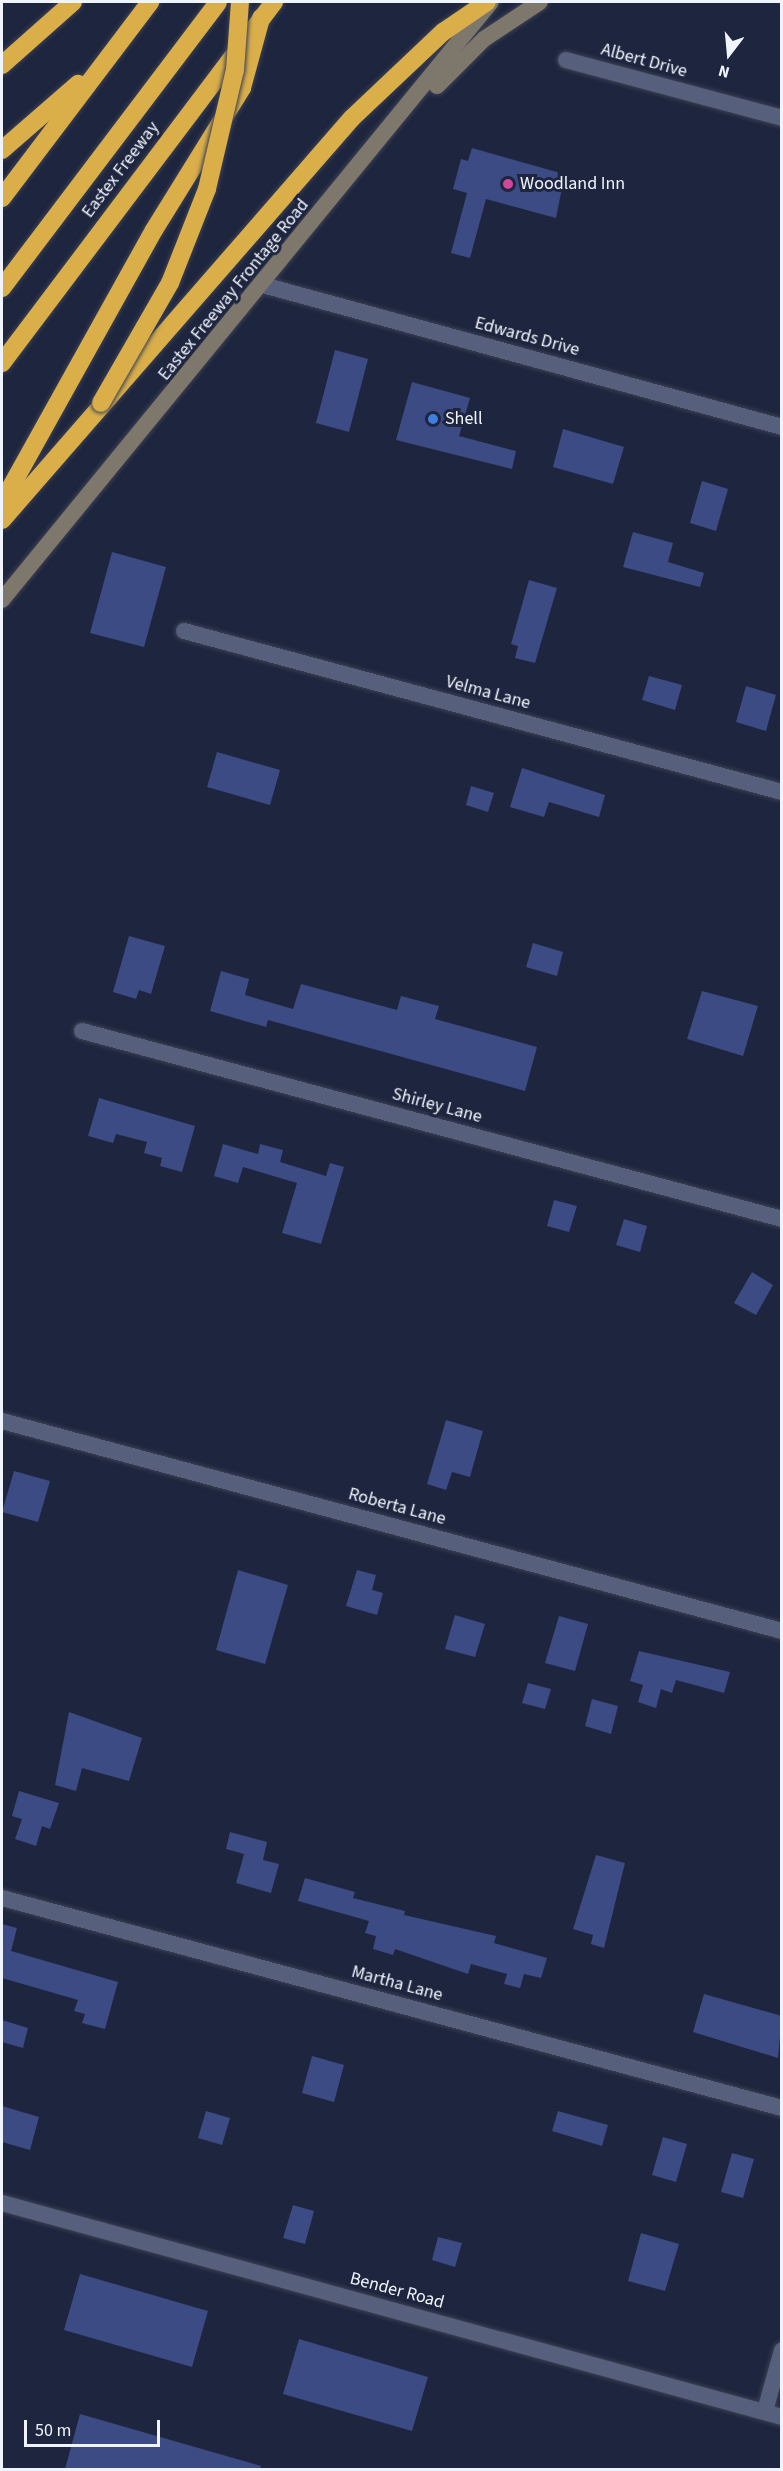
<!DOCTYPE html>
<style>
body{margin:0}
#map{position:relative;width:783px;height:2471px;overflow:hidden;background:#1e253e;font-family:"Source Sans 3",sans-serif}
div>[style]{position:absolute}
.building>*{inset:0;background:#3c4b84}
.roads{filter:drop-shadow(0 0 2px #3b4054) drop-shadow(0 0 2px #3b4054)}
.minor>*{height:16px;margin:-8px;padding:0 8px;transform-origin:8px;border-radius:8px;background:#565f7b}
.secondary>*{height:16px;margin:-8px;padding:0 8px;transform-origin:8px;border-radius:8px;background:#7e776c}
.motorway>*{height:18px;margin:-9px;padding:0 9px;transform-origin:9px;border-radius:9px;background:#daaf4a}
.bridges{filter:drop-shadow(0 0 2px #3b4054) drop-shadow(0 0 2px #3b4054)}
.motorway-bridge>*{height:18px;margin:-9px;padding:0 9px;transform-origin:9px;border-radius:9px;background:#daaf4a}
.dots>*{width:16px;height:16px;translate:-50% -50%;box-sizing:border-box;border:3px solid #1e253e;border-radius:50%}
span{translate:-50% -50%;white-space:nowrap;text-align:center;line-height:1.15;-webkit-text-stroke:6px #1e253e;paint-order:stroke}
.street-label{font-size:18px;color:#f0f4fe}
.poi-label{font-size:18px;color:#f0f4fe}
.left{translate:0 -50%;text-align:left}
.frame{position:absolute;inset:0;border:3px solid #f0f4fe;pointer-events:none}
.north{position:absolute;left:699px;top:24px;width:60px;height:60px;-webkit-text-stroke:4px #1e253e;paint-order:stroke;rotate:196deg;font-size:16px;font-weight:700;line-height:24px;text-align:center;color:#f0f4fe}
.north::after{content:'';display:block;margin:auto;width:21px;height:27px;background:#f0f4fe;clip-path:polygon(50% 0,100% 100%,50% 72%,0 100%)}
.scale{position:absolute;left:24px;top:2420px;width:136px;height:27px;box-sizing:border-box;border:3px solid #f0f4fe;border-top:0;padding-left:8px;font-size:18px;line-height:21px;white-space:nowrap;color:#f0f4fe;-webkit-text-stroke:4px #1e253e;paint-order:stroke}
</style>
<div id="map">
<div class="building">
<i style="clip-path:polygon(472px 148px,557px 172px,564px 178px,556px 218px,486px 199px,470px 258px,451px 253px,467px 193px,453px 189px,461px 159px,468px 161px)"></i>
<i style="clip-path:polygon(335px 350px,368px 359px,349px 432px,316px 423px)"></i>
<i style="clip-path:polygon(412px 382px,470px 398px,459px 436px,516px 451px,512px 469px,396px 440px)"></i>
<i style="clip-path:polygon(563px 429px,624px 447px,613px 484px,553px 467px)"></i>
<i style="clip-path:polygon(702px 481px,728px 489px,716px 531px,690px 523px)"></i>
<i style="clip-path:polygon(633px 532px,673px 543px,668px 562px,704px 573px,700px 587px,623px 567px)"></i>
<i style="clip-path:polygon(112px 552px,166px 567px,144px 647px,90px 633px)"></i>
<i style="clip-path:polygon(529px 580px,557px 588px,535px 663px,515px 658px,518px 646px,511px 644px)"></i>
<i style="clip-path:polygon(649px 676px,682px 685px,675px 710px,642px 700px)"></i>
<i style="clip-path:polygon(746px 686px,776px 695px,766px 731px,736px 722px)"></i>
<i style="clip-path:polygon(217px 752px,280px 770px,270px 805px,207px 787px)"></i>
<i style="clip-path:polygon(522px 768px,605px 795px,599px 817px,549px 802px,544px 817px,510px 807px)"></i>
<i style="clip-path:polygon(471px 786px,494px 793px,488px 812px,466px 805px)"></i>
<i style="clip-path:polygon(129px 936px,165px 946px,151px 994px,139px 990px,136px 999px,113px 992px)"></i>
<i style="clip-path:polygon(533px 943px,563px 952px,557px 976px,526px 967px)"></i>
<i style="clip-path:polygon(221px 971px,249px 979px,245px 995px,293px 1009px,301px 984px,397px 1010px,401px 996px,439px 1006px,435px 1019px,537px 1047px,525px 1091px,268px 1020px,266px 1027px,210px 1011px)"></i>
<i style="clip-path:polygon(702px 991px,758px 1006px,743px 1056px,687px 1039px)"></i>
<i style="clip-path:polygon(99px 1098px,195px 1126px,182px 1172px,160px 1166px,162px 1158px,144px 1153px,147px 1142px,116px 1134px,113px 1143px,88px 1136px)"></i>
<i style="clip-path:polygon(223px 1144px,258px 1154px,260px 1144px,283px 1150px,280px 1162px,326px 1176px,330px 1163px,344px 1167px,321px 1244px,282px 1233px,297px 1183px,243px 1167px,238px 1183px,214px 1176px)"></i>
<i style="clip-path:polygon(554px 1200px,577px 1206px,569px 1232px,547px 1226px)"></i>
<i style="clip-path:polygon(624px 1219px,647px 1226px,640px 1252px,616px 1245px)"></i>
<i style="clip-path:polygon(752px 1272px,773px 1285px,756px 1315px,734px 1303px)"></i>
<i style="clip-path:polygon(446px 1420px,483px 1431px,470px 1477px,452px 1472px,446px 1490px,427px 1484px)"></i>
<i style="clip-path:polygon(14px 1471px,50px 1481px,38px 1522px,2px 1512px)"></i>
<i style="clip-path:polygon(238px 1570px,288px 1585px,265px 1664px,216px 1650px)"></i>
<i style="clip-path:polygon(357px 1570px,376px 1575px,372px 1590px,383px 1593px,377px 1615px,346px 1606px)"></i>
<i style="clip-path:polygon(455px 1615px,485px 1624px,475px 1657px,445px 1649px)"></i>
<i style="clip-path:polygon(559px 1616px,588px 1624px,575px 1671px,545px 1663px)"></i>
<i style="clip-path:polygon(639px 1651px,730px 1672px,724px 1693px,676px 1680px,672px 1693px,661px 1689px,656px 1708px,638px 1702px,643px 1685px,630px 1681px)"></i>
<i style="clip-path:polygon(528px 1683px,551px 1689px,545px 1709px,522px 1703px)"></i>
<i style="clip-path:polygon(592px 1699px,618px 1706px,611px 1734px,585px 1726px)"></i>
<i style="clip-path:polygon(69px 1712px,142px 1738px,129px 1781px,82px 1768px,76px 1791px,55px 1785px)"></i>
<i style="clip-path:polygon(19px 1791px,59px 1803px,50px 1829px,42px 1826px,36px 1846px,15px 1839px,22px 1819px,12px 1816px)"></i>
<i style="clip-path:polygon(230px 1832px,267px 1842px,263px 1860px,279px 1864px,271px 1893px,236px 1883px,244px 1854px,226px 1849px)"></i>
<i style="clip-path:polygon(596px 1855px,625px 1863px,604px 1948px,591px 1944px,593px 1935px,573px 1929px)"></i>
<i style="clip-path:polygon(305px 1878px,355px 1892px,353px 1898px,405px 1911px,404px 1915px,496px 1936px,494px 1943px,547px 1958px,541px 1978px,524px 1974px,520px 1988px,504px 1984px,507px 1974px,471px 1964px,468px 1974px,395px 1949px,393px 1955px,373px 1949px,376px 1936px,365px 1933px,369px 1921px,298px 1901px)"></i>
<i style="clip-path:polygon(2px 1924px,17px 1928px,11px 1951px,118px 1982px,105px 2029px,82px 2023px,85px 2014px,74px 2011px,78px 2000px,2px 1978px)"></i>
<i style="clip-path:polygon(704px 1994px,782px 2016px,778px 2058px,693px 2032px)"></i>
<i style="clip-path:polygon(2px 2020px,28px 2028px,23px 2048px,2px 2042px)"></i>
<i style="clip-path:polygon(312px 2056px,344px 2065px,334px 2102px,302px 2093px)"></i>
<i style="clip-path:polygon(2px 2106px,39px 2117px,30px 2150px,2px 2142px)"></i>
<i style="clip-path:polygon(206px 2111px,230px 2118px,222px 2145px,198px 2138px)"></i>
<i style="clip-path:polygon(558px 2111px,608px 2125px,602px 2146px,552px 2131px)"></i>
<i style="clip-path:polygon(663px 2137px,687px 2144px,676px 2182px,652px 2175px)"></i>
<i style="clip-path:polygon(732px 2153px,754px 2159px,743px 2198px,721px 2192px)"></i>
<i style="clip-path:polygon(293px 2205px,314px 2211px,305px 2244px,283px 2238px)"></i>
<i style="clip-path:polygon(641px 2233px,679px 2244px,665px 2291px,628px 2281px)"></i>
<i style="clip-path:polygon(438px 2237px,462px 2243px,455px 2267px,432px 2260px)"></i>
<i style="clip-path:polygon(80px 2274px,208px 2311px,192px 2367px,64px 2330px)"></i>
<i style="clip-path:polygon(299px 2339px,428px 2377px,412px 2431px,283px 2394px)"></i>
<i style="clip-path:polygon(80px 2414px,261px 2466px,260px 2469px,65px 2469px)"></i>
</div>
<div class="roads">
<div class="minor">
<i style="left:566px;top:60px;width:224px;rotate:15deg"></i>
<i style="left:263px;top:285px;width:538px;rotate:15.3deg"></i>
<i style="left:184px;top:631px;width:619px;rotate:15.07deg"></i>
<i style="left:82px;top:1031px;width:725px;rotate:15.03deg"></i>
<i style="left:2px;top:1421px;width:808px;rotate:15.07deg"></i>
<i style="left:2px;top:1898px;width:808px;rotate:15.07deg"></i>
<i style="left:2px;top:2203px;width:809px;rotate:15.34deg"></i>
<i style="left:765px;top:2411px;width:63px;rotate:-74.4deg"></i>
</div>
<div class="secondary">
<i style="left:437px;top:86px;width:66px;rotate:-45deg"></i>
<i style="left:484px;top:39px;width:67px;rotate:-33.5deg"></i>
<i style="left:2px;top:600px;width:772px;rotate:-50.73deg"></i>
</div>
<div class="motorway">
<i style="left:2px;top:65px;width:95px;rotate:-41.6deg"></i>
<i style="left:2px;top:150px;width:101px;rotate:-41deg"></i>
<i style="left:2px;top:198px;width:246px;rotate:-52.9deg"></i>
<i style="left:2px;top:288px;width:358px;rotate:-52.9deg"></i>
<i style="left:2px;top:363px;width:452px;rotate:-53deg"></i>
<i style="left:2px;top:503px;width:312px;rotate:-60.9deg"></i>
<i style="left:154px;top:230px;width:167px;rotate:-58.2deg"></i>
<i style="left:242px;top:88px;width:73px;rotate:-74.8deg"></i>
<i style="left:2px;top:520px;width:533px;rotate:-48.96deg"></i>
<i style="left:352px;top:118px;width:125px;rotate:-43.4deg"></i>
<i style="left:443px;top:32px;width:53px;rotate:-34.3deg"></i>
</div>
</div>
<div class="bridges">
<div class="motorway-bridge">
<i style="left:101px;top:403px;width:138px;rotate:-60.1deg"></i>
<i style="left:170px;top:283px;width:101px;rotate:-68.5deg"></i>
<i style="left:207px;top:189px;width:122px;rotate:-76.8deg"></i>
<i style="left:235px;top:70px;width:68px;rotate:-85.8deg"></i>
</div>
</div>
<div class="dots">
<i style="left:508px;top:184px;background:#d1479c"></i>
<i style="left:433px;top:419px;background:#3f7fe0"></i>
</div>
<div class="street-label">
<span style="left:644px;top:61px;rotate:15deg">Albert Drive</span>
<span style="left:121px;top:170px;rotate:-53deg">Eastex Freeway</span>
<span style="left:234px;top:290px;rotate:-51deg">Eastex Freeway Frontage Road</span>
<span style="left:527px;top:337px;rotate:15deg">Edwards Drive</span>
<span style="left:488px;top:693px;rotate:15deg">Velma Lane</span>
<span style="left:437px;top:1106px;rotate:15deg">Shirley Lane</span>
<span style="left:397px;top:1507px;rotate:15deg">Roberta Lane</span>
<span style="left:397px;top:1984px;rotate:15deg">Martha Lane</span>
<span style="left:397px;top:2291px;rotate:15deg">Bender Road</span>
</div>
<div class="poi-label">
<span class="left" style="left:520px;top:184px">Woodland Inn</span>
<span class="left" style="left:445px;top:419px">Shell</span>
</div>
<div class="frame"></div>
<div class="north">N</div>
<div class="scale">50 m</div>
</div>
